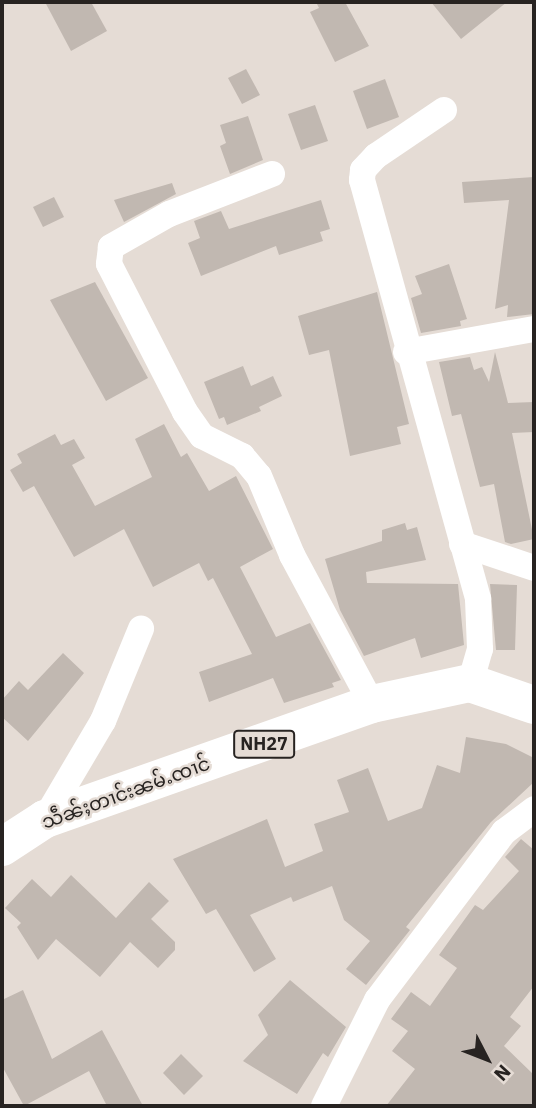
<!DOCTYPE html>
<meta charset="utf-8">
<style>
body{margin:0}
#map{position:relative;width:536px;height:1108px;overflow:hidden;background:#e5dcd5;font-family:"IBM Plex Sans","Noto Sans Myanmar",sans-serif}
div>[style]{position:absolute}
.building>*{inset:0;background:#c1b8b1}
.minor>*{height:26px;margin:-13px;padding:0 13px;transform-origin:13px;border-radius:13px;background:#fff}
.highway>*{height:38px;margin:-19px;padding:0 19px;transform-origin:19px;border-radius:19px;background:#fff}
span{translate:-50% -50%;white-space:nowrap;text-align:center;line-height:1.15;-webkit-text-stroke:5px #e5dcd5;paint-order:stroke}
.shield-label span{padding:2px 5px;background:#e5dcd5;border:2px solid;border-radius:5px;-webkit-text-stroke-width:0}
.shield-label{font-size:18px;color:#272321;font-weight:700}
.street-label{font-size:19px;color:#272321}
.frame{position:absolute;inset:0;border:4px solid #272321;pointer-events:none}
.north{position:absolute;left:452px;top:1024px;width:70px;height:70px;-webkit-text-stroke:5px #e5dcd5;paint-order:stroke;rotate:132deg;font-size:19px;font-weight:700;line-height:28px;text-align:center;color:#272321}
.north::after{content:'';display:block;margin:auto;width:24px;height:32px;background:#272321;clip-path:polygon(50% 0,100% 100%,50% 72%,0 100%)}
</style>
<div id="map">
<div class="building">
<i style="clip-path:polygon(45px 2px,91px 2px,107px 31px,71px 51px)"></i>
<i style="clip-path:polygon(316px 2px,345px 2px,369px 46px,335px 62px,310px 12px,319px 8px)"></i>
<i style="clip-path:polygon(431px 2px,507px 2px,461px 39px)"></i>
<i style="clip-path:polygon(246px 69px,260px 95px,242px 104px,228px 78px)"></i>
<i style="clip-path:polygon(385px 79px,399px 117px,367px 129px,353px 91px)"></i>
<i style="clip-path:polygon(315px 105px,328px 141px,301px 150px,288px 114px)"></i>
<i style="clip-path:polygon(248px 116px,263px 160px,230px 174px,220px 146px,226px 143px,220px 125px)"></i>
<i style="clip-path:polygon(534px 177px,534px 314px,507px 317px,508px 305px,495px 309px,509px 200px,464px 203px,462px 182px)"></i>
<i style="clip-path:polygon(172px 183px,176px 194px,124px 222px,114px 200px)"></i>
<i style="clip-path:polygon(54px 197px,64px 217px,43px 227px,33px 207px)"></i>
<i style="clip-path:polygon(321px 200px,330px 229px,320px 232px,323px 241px,279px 255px,276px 246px,201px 276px,188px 243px,200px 238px,194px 221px,221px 211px,229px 229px)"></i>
<i style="clip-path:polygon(449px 264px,467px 319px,460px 321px,461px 326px,421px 333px,411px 298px,422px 294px,415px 276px)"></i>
<i style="clip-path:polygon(95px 282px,148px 378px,106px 401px,50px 300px)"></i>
<i style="clip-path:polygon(377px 292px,409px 424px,397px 427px,401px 444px,350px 456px,329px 350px,309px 355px,298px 316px)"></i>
<i style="clip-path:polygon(495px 352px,508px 403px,534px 402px,534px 432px,512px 433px,534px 539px,511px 544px,505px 542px,494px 484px,480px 487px,461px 414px,452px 416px,439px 362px,470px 357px,474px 370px,482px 367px,489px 382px)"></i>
<i style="clip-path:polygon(243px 366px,251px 386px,273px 376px,282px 396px,259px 407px,261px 411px,227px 425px,224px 417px,219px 419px,204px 382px)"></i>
<i style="clip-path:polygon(164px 424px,181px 457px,187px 453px,209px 491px,236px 476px,273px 549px,240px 567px,276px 637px,310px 623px,341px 680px,332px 683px,334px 687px,284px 703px,273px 678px,209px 702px,199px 672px,252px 654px,213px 578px,208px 581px,199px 563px,153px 587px,124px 529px,74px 557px,34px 486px,23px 492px,10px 470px,22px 463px,17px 454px,55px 434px,61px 445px,74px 439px,85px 458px,72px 465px,95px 506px,152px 477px,135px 439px)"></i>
<i style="clip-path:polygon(405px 523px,407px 530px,417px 527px,426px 560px,366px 572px,367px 583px,458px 584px,464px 645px,421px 658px,415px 638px,364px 656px,340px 610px,325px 559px,382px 541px,382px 530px)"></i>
<i style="clip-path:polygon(490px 584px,517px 585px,515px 650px,496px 650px)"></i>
<i style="clip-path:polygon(63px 653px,84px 673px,28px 741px,2px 717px,2px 700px,19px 681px,28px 690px)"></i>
<i style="clip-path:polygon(466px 737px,506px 744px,534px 758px,534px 782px,491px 822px,406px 927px,410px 930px,366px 985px,346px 969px,370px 941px,344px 920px,332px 886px,293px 902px,291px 897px,250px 915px,276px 959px,254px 972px,216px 909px,206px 914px,173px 859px,267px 819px,285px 867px,323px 851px,314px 824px,349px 812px,337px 780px,368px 768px,388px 821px,422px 808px,437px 765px,460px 773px)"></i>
<i style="clip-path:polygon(521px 839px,534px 850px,534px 986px,510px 1017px,521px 1026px,504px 1046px,534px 1075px,534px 1106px,386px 1106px,415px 1069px,392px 1051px,408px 1031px,391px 1019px,411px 992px,430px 1006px,457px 968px,439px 955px,475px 905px,483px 910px,519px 871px,505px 857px)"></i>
<i style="clip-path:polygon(71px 875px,116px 918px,149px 882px,169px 901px,151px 919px,175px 942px,175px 950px,158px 968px,130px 942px,100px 977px,56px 939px,38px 960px,17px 927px,21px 923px,5px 908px,32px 879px,51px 897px)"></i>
<i style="clip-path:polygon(290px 980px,346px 1027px,328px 1057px,323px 1053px,297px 1094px,243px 1061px,268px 1035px,258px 1015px)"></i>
<i style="clip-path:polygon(23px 990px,52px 1059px,102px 1030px,143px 1106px,107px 1106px,89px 1071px,24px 1106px,2px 1066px,2px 1000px)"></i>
<i style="clip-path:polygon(181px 1054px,203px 1076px,184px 1095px,163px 1073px)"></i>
</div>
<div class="minor">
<i style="left:444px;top:110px;width:82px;rotate:145.9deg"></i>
<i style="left:376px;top:156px;width:19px;rotate:133deg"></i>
<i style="left:363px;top:170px;width:10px;rotate:96deg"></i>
<i style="left:362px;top:180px;width:435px;rotate:74.5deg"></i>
<i style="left:478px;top:599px;width:50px;rotate:87.7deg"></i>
<i style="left:480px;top:649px;width:35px;rotate:106deg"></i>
<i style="left:272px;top:174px;width:110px;rotate:158.8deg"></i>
<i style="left:169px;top:214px;width:67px;rotate:150.4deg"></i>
<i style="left:111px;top:247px;width:17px;rotate:97deg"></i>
<i style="left:109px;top:264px;width:166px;rotate:62.8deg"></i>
<i style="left:185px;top:412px;width:29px;rotate:55deg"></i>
<i style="left:202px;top:436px;width:45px;rotate:26.6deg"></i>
<i style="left:242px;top:456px;width:26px;rotate:50deg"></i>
<i style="left:259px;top:476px;width:86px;rotate:67.3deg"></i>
<i style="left:292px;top:555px;width:169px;rotate:61.8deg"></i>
<i style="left:406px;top:352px;width:130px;rotate:-10.2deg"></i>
<i style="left:462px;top:544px;width:76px;rotate:18.4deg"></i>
<i style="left:45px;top:819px;width:114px;rotate:-59.4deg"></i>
<i style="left:103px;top:721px;width:100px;rotate:-67.6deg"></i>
<i style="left:324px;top:1106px;width:119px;rotate:-63.4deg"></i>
<i style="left:377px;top:1000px;width:211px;rotate:-52.9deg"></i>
<i style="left:504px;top:832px;width:38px;rotate:-37deg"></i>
</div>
<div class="highway">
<i style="left:2px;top:847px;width:51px;rotate:-33.1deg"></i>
<i style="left:45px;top:819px;width:347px;rotate:-19.4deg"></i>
<i style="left:372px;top:704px;width:100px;rotate:-12.1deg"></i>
<i style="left:470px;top:683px;width:68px;rotate:19deg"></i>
</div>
<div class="shield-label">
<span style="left:264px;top:744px">NH27</span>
</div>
<div class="street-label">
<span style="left:126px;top:793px;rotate:-20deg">သဵၼ်ႈတၢင်းၼမ်ႉၸၢင်</span>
</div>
<div class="frame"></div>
<div class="north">N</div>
</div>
